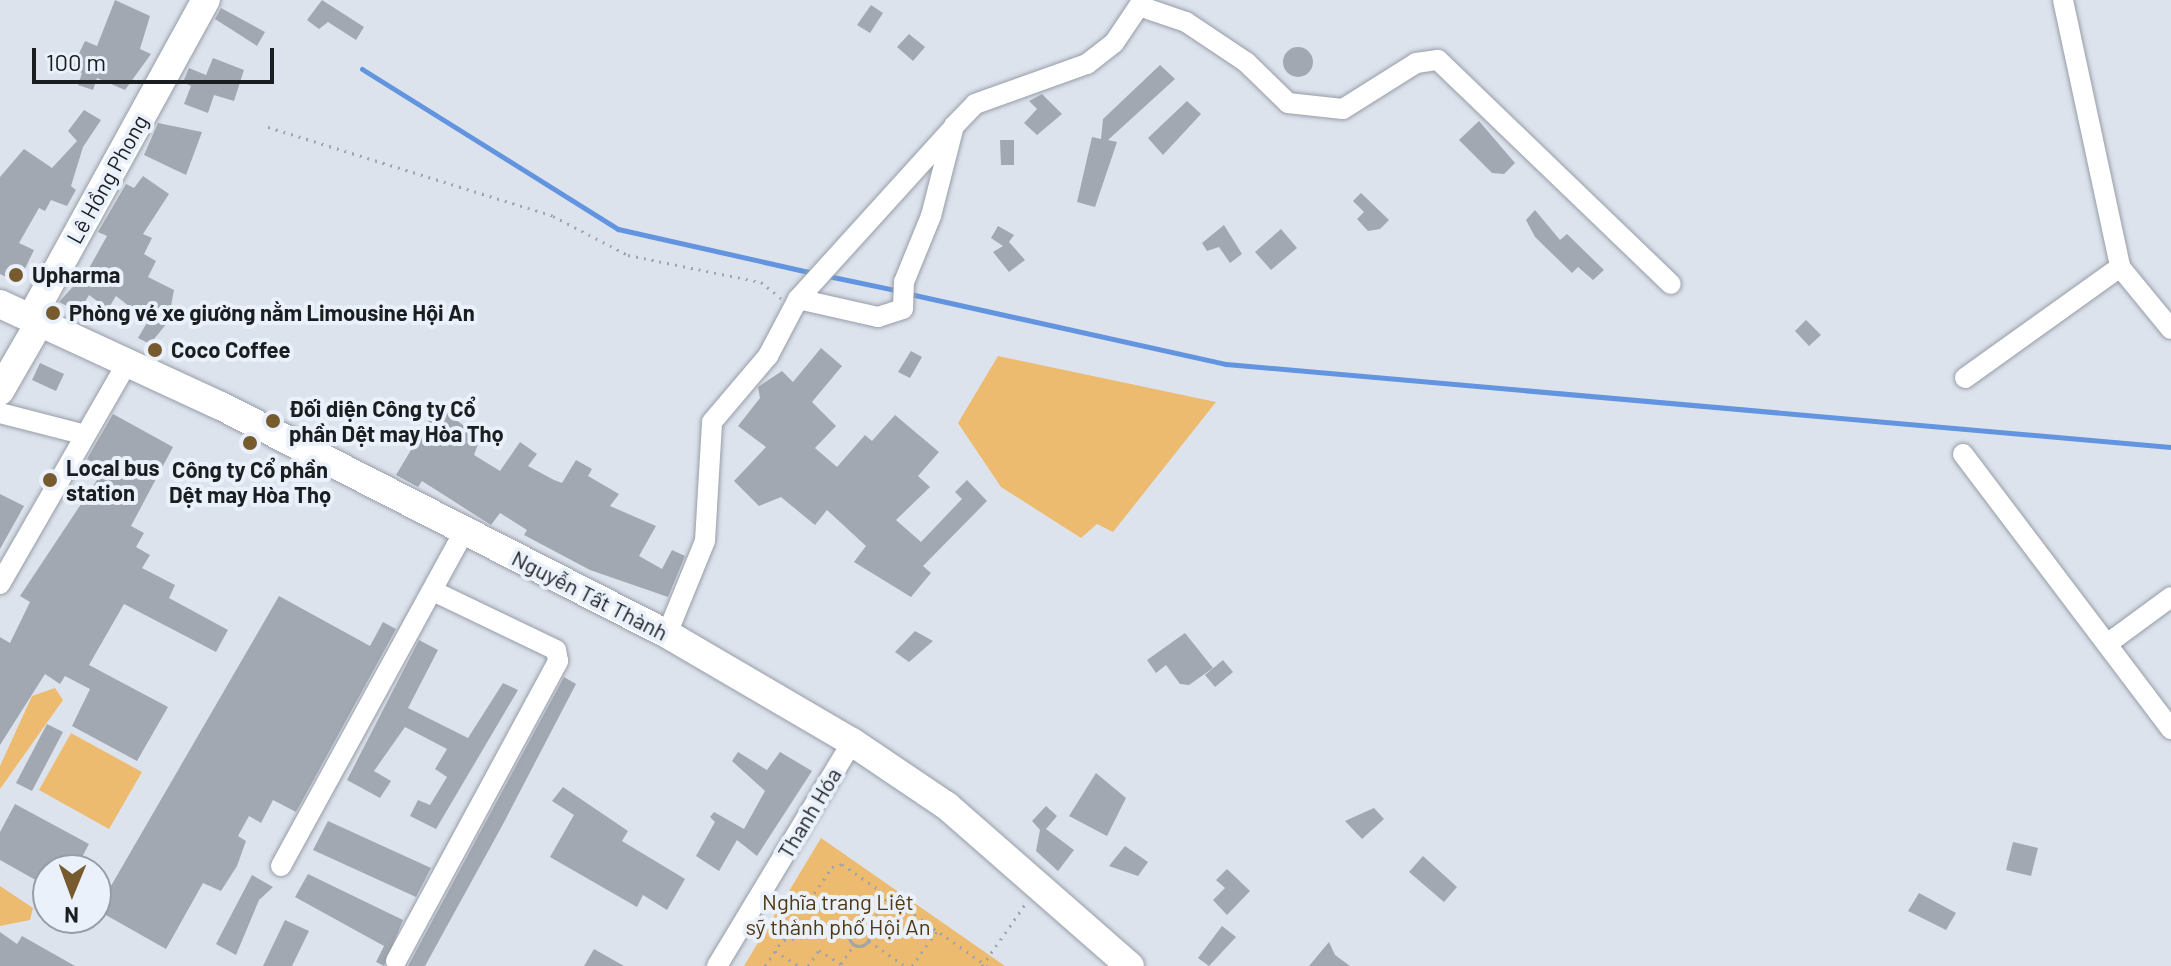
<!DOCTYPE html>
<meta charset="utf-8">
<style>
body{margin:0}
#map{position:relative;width:2171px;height:966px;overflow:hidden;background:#dde3ed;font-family:Barlow,sans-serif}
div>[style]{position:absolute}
.green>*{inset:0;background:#edbb6f}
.stream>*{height:5px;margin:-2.5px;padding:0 2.5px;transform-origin:2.5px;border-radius:2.5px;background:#6294df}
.building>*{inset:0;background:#a1a8b1}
.round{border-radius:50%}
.path>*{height:3px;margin-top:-1.5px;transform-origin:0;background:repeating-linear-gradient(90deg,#a0a5ad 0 2px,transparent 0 8px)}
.path>.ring{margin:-1.5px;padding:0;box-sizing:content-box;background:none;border:3px solid #a0a5ad;border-radius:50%}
.roads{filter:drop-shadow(0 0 2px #979da7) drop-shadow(0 0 2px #979da7)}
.street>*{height:20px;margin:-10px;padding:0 10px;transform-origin:10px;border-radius:10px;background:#fff}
.secondary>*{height:28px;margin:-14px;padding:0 14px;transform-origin:14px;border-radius:14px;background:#fff}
.dots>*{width:22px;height:22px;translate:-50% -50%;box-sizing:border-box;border:4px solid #eaf1fb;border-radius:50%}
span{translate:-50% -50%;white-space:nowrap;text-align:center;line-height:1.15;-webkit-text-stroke:8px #eaf1fb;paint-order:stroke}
.street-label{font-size:22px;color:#1b1e21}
.poi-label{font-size:22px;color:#1b1e21;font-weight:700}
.left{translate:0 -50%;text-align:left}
.park-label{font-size:22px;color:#4f3812}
.north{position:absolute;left:32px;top:854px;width:80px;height:80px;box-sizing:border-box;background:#eaf1fb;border:2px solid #979da4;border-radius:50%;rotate:181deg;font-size:22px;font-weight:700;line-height:32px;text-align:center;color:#1b1e21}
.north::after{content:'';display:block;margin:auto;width:28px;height:36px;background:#775a2d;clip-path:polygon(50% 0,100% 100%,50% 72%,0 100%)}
.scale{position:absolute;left:32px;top:48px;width:242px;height:36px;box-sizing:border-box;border:4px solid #1b1e21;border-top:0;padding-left:10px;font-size:24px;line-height:28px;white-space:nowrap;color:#1b1e21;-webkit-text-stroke:6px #eaf1fb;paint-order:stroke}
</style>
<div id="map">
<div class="green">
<i style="clip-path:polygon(998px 356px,1216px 402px,1113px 532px,1097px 524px,1081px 538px,1001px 487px,958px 423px)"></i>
<i style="clip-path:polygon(55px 688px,63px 700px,0 789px,0 766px,32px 696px)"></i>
<i style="clip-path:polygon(71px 733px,142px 772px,109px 829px,39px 790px)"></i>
<i style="clip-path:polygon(821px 838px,1005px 966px,744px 966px)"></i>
<i style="clip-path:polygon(0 886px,33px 908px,30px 920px,0 926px)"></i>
</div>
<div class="stream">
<i style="left:362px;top:69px;width:302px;rotate:32deg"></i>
<i style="left:618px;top:229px;width:201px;rotate:12.7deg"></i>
<i style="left:828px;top:276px;width:74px;rotate:11.8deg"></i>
<i style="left:910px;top:294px;width:324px;rotate:12.5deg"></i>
<i style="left:1226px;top:364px;width:949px;rotate:5.02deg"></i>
</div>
<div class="building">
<i style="clip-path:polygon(115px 0,150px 16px,140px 49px,151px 54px,125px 90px,97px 78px,93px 90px,78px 85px,82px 73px,72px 68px,85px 41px,97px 46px)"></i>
<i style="clip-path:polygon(322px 0,364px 27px,356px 40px,328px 22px,319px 29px,307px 20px)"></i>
<i style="clip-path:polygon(871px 5px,883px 13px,870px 33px,857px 25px)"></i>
<i style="clip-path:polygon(221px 8px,265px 32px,257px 46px,215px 19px)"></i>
<i style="clip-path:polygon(909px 34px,925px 47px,913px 61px,897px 47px)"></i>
<i class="round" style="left:1283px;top:47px;width:30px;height:30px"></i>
<i style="clip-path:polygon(213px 58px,244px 70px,234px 101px,214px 95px,208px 113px,184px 104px,191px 86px,183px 82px,189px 68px,206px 75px)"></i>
<i style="clip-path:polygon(1160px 65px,1175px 79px,1108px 140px,1117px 142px,1095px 207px,1077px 202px,1092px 137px,1101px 139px,1103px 119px)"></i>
<i style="clip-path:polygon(1042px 94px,1062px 114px,1037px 135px,1024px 123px,1037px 109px,1029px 101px)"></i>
<i style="clip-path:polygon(1187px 101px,1201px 114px,1163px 155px,1148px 138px)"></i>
<i style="clip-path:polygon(84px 110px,101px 120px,83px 147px,71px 186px,76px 190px,67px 206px,51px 200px,45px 211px,39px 208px,19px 243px,34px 250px,18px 283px,0 274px,0 177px,24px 149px,52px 168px,77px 141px,68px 131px)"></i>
<i style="clip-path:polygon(1479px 121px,1515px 163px,1504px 174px,1492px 173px,1459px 140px)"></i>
<i style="clip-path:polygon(158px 123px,202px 132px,186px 175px,144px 155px)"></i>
<i style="clip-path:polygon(1000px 140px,1014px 140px,1014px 165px,1001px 165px)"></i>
<i style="clip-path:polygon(143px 176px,169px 194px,143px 234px,152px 238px,144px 254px,156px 261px,148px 277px,174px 290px,168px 322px,150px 344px,138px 338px,148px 321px,116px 296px,108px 309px,89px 295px,79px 312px,59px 302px,88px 270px,107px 236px,98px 232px,126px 184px,134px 188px)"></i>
<i style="clip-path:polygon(1361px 193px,1389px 220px,1380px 229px,1368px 231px,1357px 219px,1364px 212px,1353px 201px)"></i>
<i style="clip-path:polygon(1535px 210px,1560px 240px,1567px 234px,1604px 270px,1593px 280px,1578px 267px,1572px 273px,1535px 237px,1526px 220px)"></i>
<i style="clip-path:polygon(1224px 225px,1242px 254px,1230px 263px,1219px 247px,1207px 251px,1202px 243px)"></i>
<i style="clip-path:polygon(998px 226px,1014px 235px,1009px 242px,1025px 260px,1009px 272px,993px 252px,1003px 246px,991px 238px)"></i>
<i style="clip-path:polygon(1281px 229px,1297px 248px,1271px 270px,1255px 252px)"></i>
<i style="clip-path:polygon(1806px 320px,1821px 335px,1809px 346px,1795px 331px)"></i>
<i style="clip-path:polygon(821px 348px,842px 366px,812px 402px,836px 426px,815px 448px,837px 467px,865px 435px,872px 441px,895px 415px,939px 452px,918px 476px,930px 487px,896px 520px,921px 542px,962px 499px,955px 492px,967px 480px,987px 501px,923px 566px,931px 573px,911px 597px,854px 562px,866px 546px,827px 510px,815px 525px,781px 497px,759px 506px,734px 481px,766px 447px,738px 426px,760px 398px,758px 387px,782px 371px,793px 382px)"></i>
<i style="clip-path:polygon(911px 351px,922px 357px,910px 378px,898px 372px)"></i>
<i style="clip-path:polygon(40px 363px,64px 374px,56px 391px,32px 380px)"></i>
<i style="clip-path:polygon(438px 405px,480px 439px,474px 455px,500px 471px,520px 442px,537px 454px,528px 466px,554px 480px,562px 483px,576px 460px,592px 469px,588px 476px,619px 494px,610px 506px,656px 526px,639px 556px,662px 569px,672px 550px,685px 556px,668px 597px,590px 570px,524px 535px,527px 530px,500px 513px,491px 525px,422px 481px,418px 487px,396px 475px)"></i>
<i style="clip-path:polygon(113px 414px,173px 447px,131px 526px,144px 533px,136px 547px,150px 555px,142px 568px,175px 585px,169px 598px,228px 630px,216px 652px,124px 604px,89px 665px,168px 707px,137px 761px,72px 726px,90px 689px,65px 676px,60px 684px,45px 674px,0 745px,0 637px,10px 643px,30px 602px,20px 596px,97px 480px,89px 476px,95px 464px,87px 459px)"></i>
<i style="clip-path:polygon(0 494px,24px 506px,0 549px)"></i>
<i style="clip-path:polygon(279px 596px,370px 646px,383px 622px,396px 629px,296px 812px,273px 800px,261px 823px,249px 816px,238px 836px,246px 841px,237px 866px,221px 891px,203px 883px,166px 949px,97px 910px)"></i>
<i style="clip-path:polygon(915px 631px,933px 641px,909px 662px,895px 652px)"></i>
<i style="clip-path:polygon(1185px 633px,1213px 668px,1189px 685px,1180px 684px,1166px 665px,1156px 673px,1147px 660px)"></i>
<i style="clip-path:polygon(419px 640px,438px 650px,408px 708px,468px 738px,503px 683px,518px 690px,436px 829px,410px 816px,418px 800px,430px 805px,447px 777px,435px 769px,447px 749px,405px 727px,374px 771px,391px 781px,380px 798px,347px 780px)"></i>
<i style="clip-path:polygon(1223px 660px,1233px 672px,1215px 687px,1205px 675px)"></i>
<i style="clip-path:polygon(564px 677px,576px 684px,502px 826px,425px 966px,408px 966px)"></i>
<i style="clip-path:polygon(47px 724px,63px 732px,32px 791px,16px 783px)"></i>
<i style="clip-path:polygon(738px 752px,767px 770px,780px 752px,812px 771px,757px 856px,737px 840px,719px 871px,696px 856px,715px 822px,710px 817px,714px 812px,744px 829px,765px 791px,732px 761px)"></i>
<i style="clip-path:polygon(1096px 773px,1126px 798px,1107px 836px,1069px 816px)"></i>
<i style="clip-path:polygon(563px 787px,628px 831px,622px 841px,685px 879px,667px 910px,643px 895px,637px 907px,550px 857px,574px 815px,552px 801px)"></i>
<i style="clip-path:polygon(15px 804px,89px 844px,75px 870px,48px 870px,48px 887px,0 860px,0 832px)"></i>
<i style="clip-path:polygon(1046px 806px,1057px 816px,1046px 829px,1074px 850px,1058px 871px,1036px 851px,1040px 830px,1032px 821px)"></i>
<i style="clip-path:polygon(1374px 808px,1384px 819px,1362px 839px,1345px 821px)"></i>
<i style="clip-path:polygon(328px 821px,431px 868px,416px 897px,313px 850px)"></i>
<i style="clip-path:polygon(2013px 842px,2038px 848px,2031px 876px,2006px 870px)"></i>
<i style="clip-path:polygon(1125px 846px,1148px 862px,1138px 876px,1109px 866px)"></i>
<i style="clip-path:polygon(1423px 856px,1457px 887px,1444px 902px,1409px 872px)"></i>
<i style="clip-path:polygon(1227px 869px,1250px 891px,1227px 915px,1213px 900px,1225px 888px,1216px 880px)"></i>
<i style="clip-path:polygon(308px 874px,403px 920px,384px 966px,376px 962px,384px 946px,295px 897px)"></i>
<i style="clip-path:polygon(252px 875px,273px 887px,259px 900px,236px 955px,216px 944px)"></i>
<i style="clip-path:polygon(1919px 893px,1956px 913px,1946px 930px,1908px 911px)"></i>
<i style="clip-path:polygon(285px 920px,309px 931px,292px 966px,263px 966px)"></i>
<i style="clip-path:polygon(1222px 926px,1236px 937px,1209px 966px,1198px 958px)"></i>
<i style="clip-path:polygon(0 932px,17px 944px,22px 936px,75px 966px,0 966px)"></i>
<i style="clip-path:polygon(1329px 942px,1335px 955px,1350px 966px,1309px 966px)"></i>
<i style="clip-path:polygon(594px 949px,624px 966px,584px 966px)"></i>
</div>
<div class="path">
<i style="left:268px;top:127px;width:299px;rotate:17.3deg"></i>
<i style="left:553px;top:216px;width:85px;rotate:27.5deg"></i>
<i style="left:628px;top:255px;width:136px;rotate:11.5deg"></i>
<i style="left:761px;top:282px;width:26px;rotate:39deg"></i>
<i class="ring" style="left:849px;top:926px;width:17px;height:17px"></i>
<i style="left:867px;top:927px;width:37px;rotate:-55deg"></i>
<i style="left:784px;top:940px;width:68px;rotate:-8.5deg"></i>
<i style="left:869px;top:941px;width:44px;rotate:34.8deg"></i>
<i style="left:775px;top:951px;width:28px;rotate:32deg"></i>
<i style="left:841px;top:964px;width:23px;rotate:-56deg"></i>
<i style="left:765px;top:966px;width:120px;rotate:-55.9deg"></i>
<i style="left:832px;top:867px;width:10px;rotate:-17deg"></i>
<i style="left:842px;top:864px;width:177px;rotate:35.1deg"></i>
<i style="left:808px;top:966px;width:19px;rotate:-55deg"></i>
<i style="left:819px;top:950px;width:30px;rotate:33deg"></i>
<i style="left:912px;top:966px;width:43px;rotate:-54.5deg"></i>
<i style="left:982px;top:966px;width:77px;rotate:-55.1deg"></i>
</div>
<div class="roads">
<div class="street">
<i style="left:2063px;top:0;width:273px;rotate:77.9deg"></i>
<i style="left:2120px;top:267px;width:80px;rotate:50.6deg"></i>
<i style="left:1139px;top:6px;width:50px;rotate:18.8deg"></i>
<i style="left:1186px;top:22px;width:72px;rotate:33.7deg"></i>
<i style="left:1246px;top:62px;width:59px;rotate:44.3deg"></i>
<i style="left:1288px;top:103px;width:55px;rotate:6.2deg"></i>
<i style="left:1343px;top:109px;width:86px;rotate:-32.2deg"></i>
<i style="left:1416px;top:63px;width:22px;rotate:-8deg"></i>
<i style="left:1438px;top:60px;width:323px;rotate:43.9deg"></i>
<i style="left:798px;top:299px;width:228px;rotate:-47.8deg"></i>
<i style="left:1965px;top:378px;width:191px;rotate:-35.6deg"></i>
<i style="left:0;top:413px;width:85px;rotate:14.4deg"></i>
<i style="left:1963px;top:454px;width:345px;rotate:52.9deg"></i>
<i style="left:0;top:584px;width:257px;rotate:-60.1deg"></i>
<i style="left:667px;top:634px;width:100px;rotate:-67.8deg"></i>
<i style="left:705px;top:541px;width:119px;rotate:-86.6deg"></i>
<i style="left:712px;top:422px;width:87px;rotate:-49.7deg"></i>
<i style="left:768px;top:356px;width:64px;rotate:-62.2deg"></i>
<i style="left:798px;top:299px;width:82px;rotate:12.7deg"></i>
<i style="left:878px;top:317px;width:26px;rotate:-18deg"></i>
<i style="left:903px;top:309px;width:27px;rotate:-88deg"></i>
<i style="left:904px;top:282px;width:71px;rotate:-67.8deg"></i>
<i style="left:931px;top:216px;width:93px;rotate:-75.7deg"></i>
<i style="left:954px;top:126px;width:30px;rotate:-46deg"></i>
<i style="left:975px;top:104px;width:119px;rotate:-19.7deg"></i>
<i style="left:1087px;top:64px;width:34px;rotate:-38deg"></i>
<i style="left:1114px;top:43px;width:52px;rotate:-56deg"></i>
<i style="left:2107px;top:644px;width:79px;rotate:-36.3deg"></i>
<i style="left:281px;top:866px;width:381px;rotate:-61.3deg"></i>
<i style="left:396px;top:961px;width:341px;rotate:-61.6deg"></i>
<i style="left:558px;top:661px;width:11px;rotate:-100deg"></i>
<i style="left:556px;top:650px;width:134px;rotate:-154.4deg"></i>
<i style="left:717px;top:966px;width:262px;rotate:-58.9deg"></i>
</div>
<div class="secondary">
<i style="left:0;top:304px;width:243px;rotate:24.8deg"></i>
<i style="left:221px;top:406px;width:501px;rotate:27.08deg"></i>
<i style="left:667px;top:634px;width:214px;rotate:30.3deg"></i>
<i style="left:852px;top:742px;width:115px;rotate:34deg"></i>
<i style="left:947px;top:806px;width:243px;rotate:41.2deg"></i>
<i style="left:32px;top:316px;width:361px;rotate:-61.2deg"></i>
<i style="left:0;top:391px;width:82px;rotate:-60deg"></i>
</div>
</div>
<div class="dots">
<i style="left:16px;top:275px;background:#775a2d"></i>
<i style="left:53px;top:313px;background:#775a2d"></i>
<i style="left:155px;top:350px;background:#775a2d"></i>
<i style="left:273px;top:421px;background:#775a2d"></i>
<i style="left:250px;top:443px;background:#775a2d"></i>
<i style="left:50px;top:480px;background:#775a2d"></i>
</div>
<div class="street-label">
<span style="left:107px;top:179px;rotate:-61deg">Lê Hồng Phong</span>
<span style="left:590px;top:595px;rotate:27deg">Nguyễn Tất Thành</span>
<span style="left:809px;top:813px;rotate:-59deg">Thanh Hóa</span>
</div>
<div class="poi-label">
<span class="left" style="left:32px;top:275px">Upharma</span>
<span class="left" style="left:69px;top:313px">Phòng vé xe giường nằm Limousine Hội An</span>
<span class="left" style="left:171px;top:350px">Coco Coffee</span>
<span class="left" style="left:289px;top:421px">Đối diện Công ty Cổ<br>phần Dệt may Hòa Thọ</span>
<span class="left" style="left:66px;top:480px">Local bus<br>station</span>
<span style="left:250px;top:482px">Công ty Cổ phần<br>Dệt may Hòa Thọ</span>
</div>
<div class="park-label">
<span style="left:838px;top:914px">Nghĩa trang Liệt<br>sỹ thành phố Hội An</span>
</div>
<div class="north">N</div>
<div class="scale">100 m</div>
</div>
